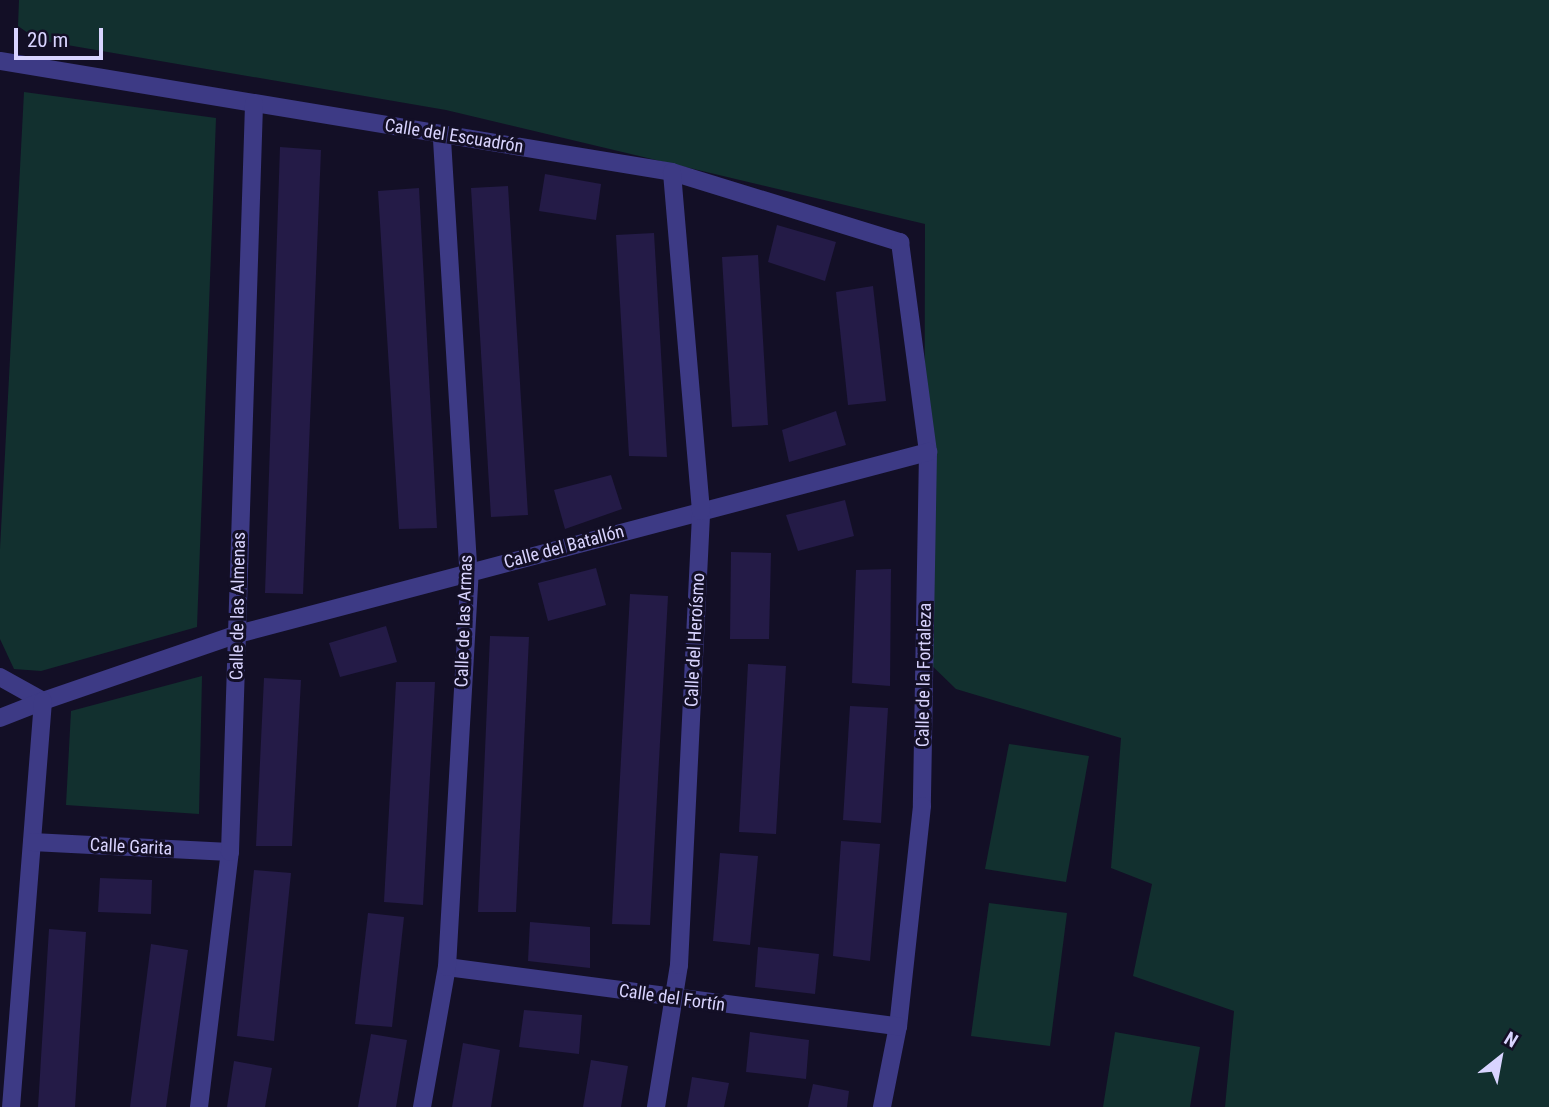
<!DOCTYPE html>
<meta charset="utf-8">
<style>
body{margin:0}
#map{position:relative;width:1549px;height:1107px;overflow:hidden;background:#130f26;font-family:"Roboto Condensed",sans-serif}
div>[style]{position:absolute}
.green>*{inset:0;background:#12302f}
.building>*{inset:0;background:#241b47}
.street>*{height:18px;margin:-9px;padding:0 9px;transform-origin:9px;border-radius:9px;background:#3d3a85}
span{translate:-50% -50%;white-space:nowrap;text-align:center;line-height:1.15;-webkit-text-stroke:6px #130f26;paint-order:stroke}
.street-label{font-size:18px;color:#d9d4ff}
.north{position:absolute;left:1465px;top:1023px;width:70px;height:70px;-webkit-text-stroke:5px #130f26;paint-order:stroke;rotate:31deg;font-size:19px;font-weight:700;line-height:28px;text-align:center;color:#d9d4ff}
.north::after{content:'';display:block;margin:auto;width:24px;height:32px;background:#d9d4ff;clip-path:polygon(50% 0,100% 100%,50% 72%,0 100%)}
.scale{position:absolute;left:14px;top:28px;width:89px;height:32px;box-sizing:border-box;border:4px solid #d9d4ff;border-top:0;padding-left:9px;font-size:21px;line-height:24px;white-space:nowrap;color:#d9d4ff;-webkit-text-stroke:5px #130f26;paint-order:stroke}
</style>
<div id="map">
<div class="green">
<i style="clip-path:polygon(19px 0,1549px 0,1549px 1107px,1225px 1107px,1234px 1011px,1133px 976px,1152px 884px,1111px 868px,1121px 738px,956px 689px,924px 658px,925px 224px,446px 110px,38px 40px,18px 26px)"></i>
<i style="clip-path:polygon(24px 92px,216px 118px,197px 627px,41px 671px,14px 669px,0 639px,0 549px)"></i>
<i style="clip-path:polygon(202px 676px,199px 814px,66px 805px,71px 711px)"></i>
<i style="clip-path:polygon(1009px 744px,1089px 756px,1066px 882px,985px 869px)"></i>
<i style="clip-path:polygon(989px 903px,1067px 913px,1050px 1046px,971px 1036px)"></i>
<i style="clip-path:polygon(1115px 1032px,1200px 1047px,1190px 1107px,1103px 1107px)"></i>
</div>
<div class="building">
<i style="clip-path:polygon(280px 147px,321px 150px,303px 594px,265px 593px)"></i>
<i style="clip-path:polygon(545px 174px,601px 184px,596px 220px,539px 211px)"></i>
<i style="clip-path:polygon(508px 186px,528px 515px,491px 517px,471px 188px)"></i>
<i style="clip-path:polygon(419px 188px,437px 528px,399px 529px,378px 191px)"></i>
<i style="clip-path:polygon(777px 225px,836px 242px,825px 281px,768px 262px)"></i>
<i style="clip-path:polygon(654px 233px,667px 457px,629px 456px,616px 235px)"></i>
<i style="clip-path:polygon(758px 255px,768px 425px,732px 427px,722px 257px)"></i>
<i style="clip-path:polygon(873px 286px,886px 401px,848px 405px,836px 292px)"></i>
<i style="clip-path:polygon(836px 411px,846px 445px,789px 462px,782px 430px)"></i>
<i style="clip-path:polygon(611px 475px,622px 509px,565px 529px,554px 490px)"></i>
<i style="clip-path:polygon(845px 500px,854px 536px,798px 551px,786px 515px)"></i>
<i style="clip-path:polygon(731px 552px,771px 553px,769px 639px,730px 639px)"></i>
<i style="clip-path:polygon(596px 568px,606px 605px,548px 621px,538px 583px)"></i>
<i style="clip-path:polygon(891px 569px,890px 686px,852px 683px,856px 570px)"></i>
<i style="clip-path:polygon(630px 594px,668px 596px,650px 925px,612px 924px)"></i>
<i style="clip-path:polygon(386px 626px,397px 662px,340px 677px,329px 643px)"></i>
<i style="clip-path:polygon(490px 636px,529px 637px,516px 912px,478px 912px)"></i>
<i style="clip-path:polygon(748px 664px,786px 666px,776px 834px,739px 832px)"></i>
<i style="clip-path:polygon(264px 678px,301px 680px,292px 846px,256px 846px)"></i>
<i style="clip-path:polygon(396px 682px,435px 682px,423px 905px,384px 902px)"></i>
<i style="clip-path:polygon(850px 706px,888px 708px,881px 823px,843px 820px)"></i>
<i style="clip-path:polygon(841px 841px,880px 844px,870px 961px,833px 956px)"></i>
<i style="clip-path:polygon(720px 853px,758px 856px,750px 945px,713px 941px)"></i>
<i style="clip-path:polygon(254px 870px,291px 873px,274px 1041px,237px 1036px)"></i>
<i style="clip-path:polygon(100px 878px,152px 880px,151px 914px,98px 912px)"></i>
<i style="clip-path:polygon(368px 913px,404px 917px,392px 1027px,355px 1024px)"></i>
<i style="clip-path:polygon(530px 922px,590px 927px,590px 968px,528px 961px)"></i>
<i style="clip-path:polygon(49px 929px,86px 932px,75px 1107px,38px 1107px)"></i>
<i style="clip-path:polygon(151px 944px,188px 950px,166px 1107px,130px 1107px)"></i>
<i style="clip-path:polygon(758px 947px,819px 954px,815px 994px,755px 987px)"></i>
<i style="clip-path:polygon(524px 1010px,582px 1015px,579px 1054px,519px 1047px)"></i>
<i style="clip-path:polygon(750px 1032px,809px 1040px,806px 1079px,746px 1072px)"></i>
<i style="clip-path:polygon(371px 1034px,407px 1040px,396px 1107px,358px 1107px)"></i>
<i style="clip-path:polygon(463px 1043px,500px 1050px,491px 1107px,452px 1107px)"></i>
<i style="clip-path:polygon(591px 1060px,628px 1066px,621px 1107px,583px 1107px)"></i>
<i style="clip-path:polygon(234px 1061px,272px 1068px,265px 1107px,227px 1107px)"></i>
<i style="clip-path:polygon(692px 1077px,729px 1083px,724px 1107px,687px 1107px)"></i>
<i style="clip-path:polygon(813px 1084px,849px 1091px,847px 1107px,808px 1107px)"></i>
</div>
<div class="street">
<i style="left:0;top:61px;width:681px;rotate:9.38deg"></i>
<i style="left:672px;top:172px;width:239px;rotate:17.1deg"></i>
<i style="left:900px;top:242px;width:212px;rotate:82.4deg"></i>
<i style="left:928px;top:452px;width:354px;rotate:91deg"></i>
<i style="left:922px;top:806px;width:221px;rotate:96.2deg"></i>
<i style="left:898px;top:1026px;width:83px;rotate:101.2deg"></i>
<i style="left:0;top:677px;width:49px;rotate:29.2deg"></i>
<i style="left:43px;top:701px;width:206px;rotate:-19deg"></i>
<i style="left:238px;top:634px;width:714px;rotate:-14.78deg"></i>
<i style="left:0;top:718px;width:46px;rotate:-21.6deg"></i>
<i style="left:43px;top:701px;width:407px;rotate:94.5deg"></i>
<i style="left:32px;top:842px;width:198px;rotate:2.9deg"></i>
<i style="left:447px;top:967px;width:455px;rotate:7.5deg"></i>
<i style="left:199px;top:1107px;width:257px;rotate:-83.1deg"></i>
<i style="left:230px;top:852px;width:749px;rotate:-88.16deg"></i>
<i style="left:422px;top:1107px;width:142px;rotate:-79.9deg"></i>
<i style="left:447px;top:967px;width:387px;rotate:-86.7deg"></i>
<i style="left:469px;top:581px;width:448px;rotate:-93.5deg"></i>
<i style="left:656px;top:1107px;width:144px;rotate:-80.8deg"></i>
<i style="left:679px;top:965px;width:455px;rotate:-87.2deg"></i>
<i style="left:701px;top:511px;width:340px;rotate:-94.9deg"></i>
</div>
<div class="street-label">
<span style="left:454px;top:136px;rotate:9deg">Calle del Escuadrón</span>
<span style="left:564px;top:547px;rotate:-15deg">Calle del Batallón</span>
<span style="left:238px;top:606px;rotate:-89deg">Calle de las Almenas</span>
<span style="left:464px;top:621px;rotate:-88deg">Calle de las Armas</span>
<span style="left:695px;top:640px;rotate:-87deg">Calle del Heroísmo</span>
<span style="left:924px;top:675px;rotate:-89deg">Calle de la Fortaleza</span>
<span style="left:131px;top:847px;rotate:3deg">Calle Garita</span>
<span style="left:672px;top:998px;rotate:8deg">Calle del Fortín</span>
</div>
<div class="north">N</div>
<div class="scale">20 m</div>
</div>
